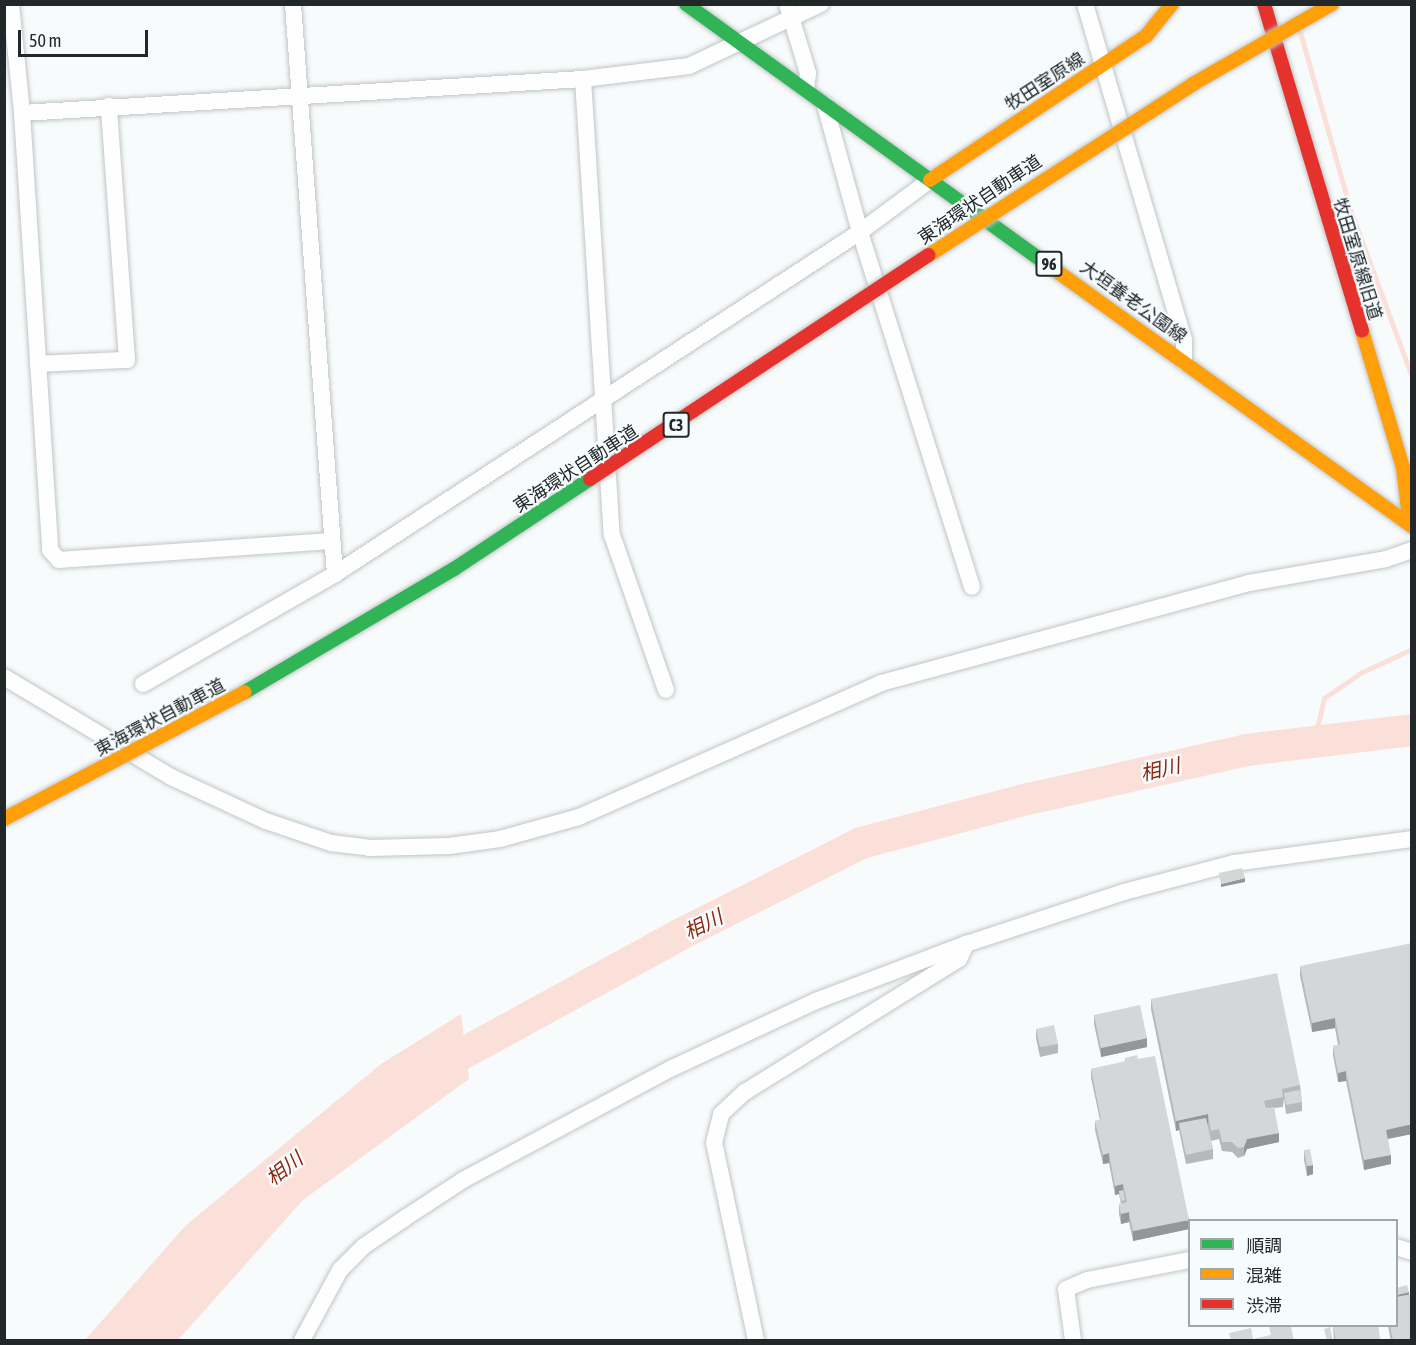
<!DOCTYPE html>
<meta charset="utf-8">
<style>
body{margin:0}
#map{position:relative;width:1416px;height:1345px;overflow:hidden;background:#f8fbfc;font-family:"Asap Condensed","Noto Sans JP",sans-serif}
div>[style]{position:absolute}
.water>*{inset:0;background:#fbe0d9}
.stream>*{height:5px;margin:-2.5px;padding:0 2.5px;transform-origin:2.5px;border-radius:2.5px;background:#fbe0d9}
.river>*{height:32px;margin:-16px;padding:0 16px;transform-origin:16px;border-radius:16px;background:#fbe0d9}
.roads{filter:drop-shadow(0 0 2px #c0c5c6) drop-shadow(0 0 2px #c0c5c6)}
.street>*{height:16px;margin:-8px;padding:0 8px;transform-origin:8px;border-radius:8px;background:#fefeff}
.fast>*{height:14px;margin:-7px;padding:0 7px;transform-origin:7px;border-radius:7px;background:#30b455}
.slow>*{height:14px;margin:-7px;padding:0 7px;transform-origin:7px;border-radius:7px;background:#ff9f0a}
.jam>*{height:14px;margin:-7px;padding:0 7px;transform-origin:7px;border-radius:7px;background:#e5322d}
.bridges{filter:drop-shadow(0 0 2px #c0c5c6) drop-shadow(0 0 2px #c0c5c6)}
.fast-bridge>*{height:14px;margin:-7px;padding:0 7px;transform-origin:7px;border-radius:7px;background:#30b455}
.slow-bridge>*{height:14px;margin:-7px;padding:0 7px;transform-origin:7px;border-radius:7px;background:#ff9f0a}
.jam-bridge>*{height:14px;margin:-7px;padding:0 7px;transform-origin:7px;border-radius:7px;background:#e5322d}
.wall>*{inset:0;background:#b5b9ba}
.shaded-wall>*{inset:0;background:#949697}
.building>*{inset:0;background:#d3d7d8}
span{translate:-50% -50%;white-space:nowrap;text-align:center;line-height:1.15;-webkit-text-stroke:4.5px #f6fcfe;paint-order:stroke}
.shield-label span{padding:2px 4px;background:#f6fcfe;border:2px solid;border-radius:4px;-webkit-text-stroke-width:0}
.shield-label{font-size:16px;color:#22282a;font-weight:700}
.street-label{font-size:18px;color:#22282a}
.water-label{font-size:20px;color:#90240b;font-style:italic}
.frame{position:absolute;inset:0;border:6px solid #22282a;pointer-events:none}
.legend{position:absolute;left:1188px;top:1219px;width:210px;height:108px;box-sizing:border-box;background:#f6fcfe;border:2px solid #a1a7a9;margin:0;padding:8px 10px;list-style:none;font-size:18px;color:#22282a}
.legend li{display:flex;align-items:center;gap:12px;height:30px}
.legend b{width:30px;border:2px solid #a1a7a9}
.scale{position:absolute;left:18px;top:30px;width:130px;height:27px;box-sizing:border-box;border:3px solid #22282a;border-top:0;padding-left:8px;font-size:18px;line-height:21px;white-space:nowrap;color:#22282a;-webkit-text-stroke:4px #f6fcfe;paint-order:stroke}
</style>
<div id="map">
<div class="water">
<i style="clip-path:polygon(461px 1014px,469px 1079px,303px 1200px,178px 1340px,85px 1340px,185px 1226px,381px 1064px)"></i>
</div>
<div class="stream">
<i style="left:1300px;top:32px;width:187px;rotate:74.2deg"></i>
<i style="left:1351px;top:212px;width:176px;rotate:69.7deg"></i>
<i style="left:1314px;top:741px;width:44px;rotate:-76.9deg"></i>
<i style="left:1324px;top:698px;width:46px;rotate:-34.4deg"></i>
<i style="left:1362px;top:672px;width:55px;rotate:-24.7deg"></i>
</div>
<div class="river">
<i style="left:429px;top:1072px;width:283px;rotate:-28.7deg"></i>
<i style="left:677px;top:936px;width:206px;rotate:-26.8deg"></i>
<i style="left:861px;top:843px;width:173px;rotate:-14.8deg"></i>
<i style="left:1028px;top:799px;width:224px;rotate:-12.6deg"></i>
<i style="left:1247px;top:750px;width:166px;rotate:-6.9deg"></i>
</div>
<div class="roads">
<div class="street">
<i style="left:11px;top:4px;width:110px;rotate:84.2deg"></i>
<i style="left:22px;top:113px;width:438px;rotate:86.3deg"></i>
<i style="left:50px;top:550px;width:13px;rotate:48deg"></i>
<i style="left:59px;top:560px;width:272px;rotate:-4deg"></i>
<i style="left:293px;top:4px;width:572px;rotate:85.79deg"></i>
<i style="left:787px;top:4px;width:72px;rotate:73.1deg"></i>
<i style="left:808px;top:73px;width:16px;rotate:97deg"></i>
<i style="left:1085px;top:4px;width:350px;rotate:73.6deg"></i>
<i style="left:1184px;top:340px;width:22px;rotate:90deg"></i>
<i style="left:583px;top:79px;width:457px;rotate:86.4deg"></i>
<i style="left:612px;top:535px;width:164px;rotate:70.8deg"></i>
<i style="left:825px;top:105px;width:132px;rotate:74.6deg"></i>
<i style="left:860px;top:232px;width:372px;rotate:72.5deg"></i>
<i style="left:22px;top:113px;width:562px;rotate:-3.47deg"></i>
<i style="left:583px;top:79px;width:107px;rotate:-7deg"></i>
<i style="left:689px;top:66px;width:146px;rotate:-25.2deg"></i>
<i style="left:38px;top:364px;width:89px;rotate:-2.6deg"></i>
<i style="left:127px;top:360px;width:255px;rotate:-94.1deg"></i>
<i style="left:4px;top:677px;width:195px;rotate:30.9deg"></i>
<i style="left:171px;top:777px;width:105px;rotate:24.9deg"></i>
<i style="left:266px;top:821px;width:69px;rotate:18.7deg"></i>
<i style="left:331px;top:843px;width:38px;rotate:7deg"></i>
<i style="left:369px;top:848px;width:80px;rotate:-1.4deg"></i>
<i style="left:449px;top:846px;width:51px;rotate:-7.8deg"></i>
<i style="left:500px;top:839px;width:82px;rotate:-15.6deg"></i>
<i style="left:579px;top:817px;width:330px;rotate:-23.9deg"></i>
<i style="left:881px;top:683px;width:381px;rotate:-15.2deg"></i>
<i style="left:1249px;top:583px;width:139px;rotate:-9.9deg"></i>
<i style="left:1386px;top:559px;width:28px;rotate:-19deg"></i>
<i style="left:143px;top:684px;width:221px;rotate:-29.8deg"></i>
<i style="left:335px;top:574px;width:627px;rotate:-33.08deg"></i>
<i style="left:860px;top:232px;width:87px;rotate:-36.6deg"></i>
<i style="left:1396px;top:1247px;width:17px;rotate:17deg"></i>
<i style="left:302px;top:1340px;width:80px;rotate:-61.5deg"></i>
<i style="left:340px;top:1270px;width:34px;rotate:-45deg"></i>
<i style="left:364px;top:1246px;width:50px;rotate:-34.3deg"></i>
<i style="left:405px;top:1218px;width:69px;rotate:-33.2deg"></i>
<i style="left:463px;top:1180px;width:237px;rotate:-28.2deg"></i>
<i style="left:672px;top:1068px;width:159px;rotate:-25deg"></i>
<i style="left:816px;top:1001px;width:160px;rotate:-20.8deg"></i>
<i style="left:966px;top:944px;width:166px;rotate:-18.2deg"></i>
<i style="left:1124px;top:892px;width:114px;rotate:-14.8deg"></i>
<i style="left:1234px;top:863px;width:180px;rotate:-7.7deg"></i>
<i style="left:756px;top:1340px;width:201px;rotate:-102deg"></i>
<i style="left:714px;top:1143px;width:30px;rotate:-76deg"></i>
<i style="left:721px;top:1114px;width:33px;rotate:-43deg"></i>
<i style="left:745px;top:1092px;width:252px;rotate:-31.9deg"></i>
<i style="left:959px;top:959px;width:17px;rotate:-65deg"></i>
<i style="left:1073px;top:1340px;width:51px;rotate:-97.8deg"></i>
<i style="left:1066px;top:1289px;width:23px;rotate:-23deg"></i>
<i style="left:1087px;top:1280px;width:105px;rotate:-11deg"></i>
</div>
<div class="fast">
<i style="left:686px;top:4px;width:450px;rotate:35.8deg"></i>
</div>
<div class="slow">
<i style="left:930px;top:180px;width:260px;rotate:-33.7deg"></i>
<i style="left:1146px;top:36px;width:41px;rotate:-50.9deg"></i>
<i style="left:1051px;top:267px;width:444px;rotate:35.7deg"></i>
<i style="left:1362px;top:331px;width:143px;rotate:73.3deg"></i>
<i style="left:1403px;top:468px;width:57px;rotate:83deg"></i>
</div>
<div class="jam">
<i style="left:1264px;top:4px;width:341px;rotate:73.3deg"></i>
</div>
</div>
<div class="bridges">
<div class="fast-bridge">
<i style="left:245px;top:692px;width:243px;rotate:-30.5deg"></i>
<i style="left:454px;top:569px;width:163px;rotate:-33.5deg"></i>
</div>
<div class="slow-bridge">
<i style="left:929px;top:255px;width:315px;rotate:-32.9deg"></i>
<i style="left:1193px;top:84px;width:160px;rotate:-29.9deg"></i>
<i style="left:4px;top:819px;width:272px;rotate:-27.8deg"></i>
</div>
<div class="jam-bridge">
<i style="left:590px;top:479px;width:406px;rotate:-33.5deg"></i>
</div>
</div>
<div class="wall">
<i style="clip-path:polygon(1300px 966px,1412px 1134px,1388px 1139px,1391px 1164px,1364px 1170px,1346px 1081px,1338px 1082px,1333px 1055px,1333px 1046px,1338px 1045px,1335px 1028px,1312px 1032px,1300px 976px)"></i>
<i style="clip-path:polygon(1151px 999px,1300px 1085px,1302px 1102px,1302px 1111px,1286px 1114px,1284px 1098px,1283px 1107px,1274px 1108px,1279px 1142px,1247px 1149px,1244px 1156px,1238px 1158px,1232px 1152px,1222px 1151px,1219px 1139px,1211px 1141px,1213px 1149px,1213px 1159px,1186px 1164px,1179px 1130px,1176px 1131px,1151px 1009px)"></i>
<i style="clip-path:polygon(1094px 1015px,1147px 1047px,1101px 1057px,1094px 1024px)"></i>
<i style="clip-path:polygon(1036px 1029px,1058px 1044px,1058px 1053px,1040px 1057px,1036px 1038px)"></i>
<i style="clip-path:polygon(1125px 1058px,1189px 1229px,1133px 1241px,1129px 1222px,1121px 1224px,1119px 1214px,1119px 1204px,1121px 1204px,1119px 1194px,1115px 1195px,1109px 1163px,1103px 1164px,1095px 1130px,1095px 1121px,1100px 1120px,1091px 1078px,1091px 1069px,1125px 1062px)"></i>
<i style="clip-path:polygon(1304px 1150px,1313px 1174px,1307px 1176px,1304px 1160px)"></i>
<i style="clip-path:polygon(1409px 1294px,1412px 1341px,1391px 1341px,1388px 1326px,1396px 1326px)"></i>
<i style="clip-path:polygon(1333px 1326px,1378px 1326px,1380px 1341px,1334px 1341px)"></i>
</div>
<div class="shaded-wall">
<i style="clip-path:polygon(1245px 878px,1245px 882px,1221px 887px,1221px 884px)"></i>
<i style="clip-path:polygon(1335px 1018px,1335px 1028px,1312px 1032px,1312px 1023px)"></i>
<i style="clip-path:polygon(1147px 1038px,1147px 1047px,1101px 1057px,1101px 1048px)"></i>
<i style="clip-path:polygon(1346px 1071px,1346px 1081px,1338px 1082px,1338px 1073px)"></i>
<i style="clip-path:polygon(1208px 1114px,1208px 1124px,1179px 1123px,1179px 1130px,1176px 1131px,1176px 1121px)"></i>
<i style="clip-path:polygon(1412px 1124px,1412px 1134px,1386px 1139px,1386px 1130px)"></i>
<i style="clip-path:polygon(1279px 1133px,1279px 1142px,1247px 1149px,1244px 1156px,1244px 1147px,1247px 1139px)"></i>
<i style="clip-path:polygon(1109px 1153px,1109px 1163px,1103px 1164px,1103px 1155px)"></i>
<i style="clip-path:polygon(1391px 1155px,1391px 1164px,1364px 1170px,1364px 1160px)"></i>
<i style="clip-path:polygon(1313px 1165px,1313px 1174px,1307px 1176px,1307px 1166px)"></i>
<i style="clip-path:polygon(1123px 1184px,1123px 1194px,1119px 1191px,1119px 1194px,1115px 1195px,1115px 1186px)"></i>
<i style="clip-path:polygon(1129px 1212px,1129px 1222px,1121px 1224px,1121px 1214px)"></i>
<i style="clip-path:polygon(1189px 1220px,1189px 1229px,1133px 1241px,1133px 1231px)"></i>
<i style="clip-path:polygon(1409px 1292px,1409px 1302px,1396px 1304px,1396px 1295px)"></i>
</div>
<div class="building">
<i style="clip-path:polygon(1242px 868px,1245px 878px,1221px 884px,1219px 873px)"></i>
<i style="clip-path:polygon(1412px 943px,1412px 1124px,1386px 1130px,1391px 1155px,1364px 1160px,1346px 1071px,1338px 1073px,1333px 1046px,1340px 1044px,1335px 1018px,1312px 1023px,1300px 966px)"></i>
<i style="clip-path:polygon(1277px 973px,1300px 1085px,1282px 1089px,1283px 1097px,1264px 1101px,1266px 1108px,1274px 1107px,1279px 1133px,1247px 1139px,1244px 1147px,1238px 1148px,1232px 1142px,1222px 1142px,1219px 1129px,1211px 1131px,1208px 1114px,1176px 1121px,1151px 999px)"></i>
<i style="clip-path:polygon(1140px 1005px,1147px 1038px,1101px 1048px,1094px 1015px)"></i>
<i style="clip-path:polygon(1054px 1025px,1058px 1044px,1040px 1047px,1036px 1029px)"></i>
<i style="clip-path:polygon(1137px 1055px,1138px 1059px,1155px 1056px,1189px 1220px,1133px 1231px,1129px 1212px,1121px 1214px,1119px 1204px,1127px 1202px,1123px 1184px,1115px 1186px,1109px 1153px,1103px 1155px,1095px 1121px,1101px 1119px,1091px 1069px,1126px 1061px,1125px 1058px)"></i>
<i style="clip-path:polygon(1300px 1090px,1302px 1102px,1286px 1105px,1284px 1093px)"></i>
<i style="clip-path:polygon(1206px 1118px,1213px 1149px,1186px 1155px,1179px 1123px)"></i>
<i style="clip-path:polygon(1310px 1149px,1313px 1165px,1307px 1166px,1304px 1150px)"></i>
<i style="clip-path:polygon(1123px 1190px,1125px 1200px,1121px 1201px,1119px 1191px)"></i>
<i style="clip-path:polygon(1407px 1285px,1409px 1292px,1396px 1295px,1396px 1288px)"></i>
<i style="clip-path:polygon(1412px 1294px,1412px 1341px,1393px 1341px,1390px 1326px,1396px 1326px,1396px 1297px)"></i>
<i style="clip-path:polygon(1269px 1326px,1291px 1326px,1294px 1341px,1231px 1341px,1229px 1333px,1251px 1328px,1253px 1339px,1271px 1335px)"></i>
<i style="clip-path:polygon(1333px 1326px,1378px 1326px,1380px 1341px,1336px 1341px)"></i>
<i style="clip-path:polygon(1330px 1327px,1333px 1341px,1327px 1341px,1324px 1329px)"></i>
</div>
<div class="shield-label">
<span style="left:1049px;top:264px">96</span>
<span style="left:676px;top:425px">C3</span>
</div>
<div class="street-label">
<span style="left:1045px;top:82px;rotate:-33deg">牧田室原線</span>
<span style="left:980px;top:200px;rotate:-34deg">東海環状自動車道</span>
<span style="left:1357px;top:259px;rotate:73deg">牧田室原線旧道</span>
<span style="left:1133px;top:302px;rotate:36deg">大垣養老公園線</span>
<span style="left:576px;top:469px;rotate:-33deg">東海環状自動車道</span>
<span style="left:160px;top:718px;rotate:-28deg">東海環状自動車道</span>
</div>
<div class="water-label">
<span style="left:1160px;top:769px;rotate:-13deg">相川</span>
<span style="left:703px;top:924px;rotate:-27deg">相川</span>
<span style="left:284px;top:1168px;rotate:-38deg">相川</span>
</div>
<div class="frame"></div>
<ul class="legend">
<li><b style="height:8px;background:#30b455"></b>順調</li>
<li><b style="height:8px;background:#ff9f0a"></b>混雑</li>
<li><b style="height:8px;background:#e5322d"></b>渋滞</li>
</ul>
<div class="scale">50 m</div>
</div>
